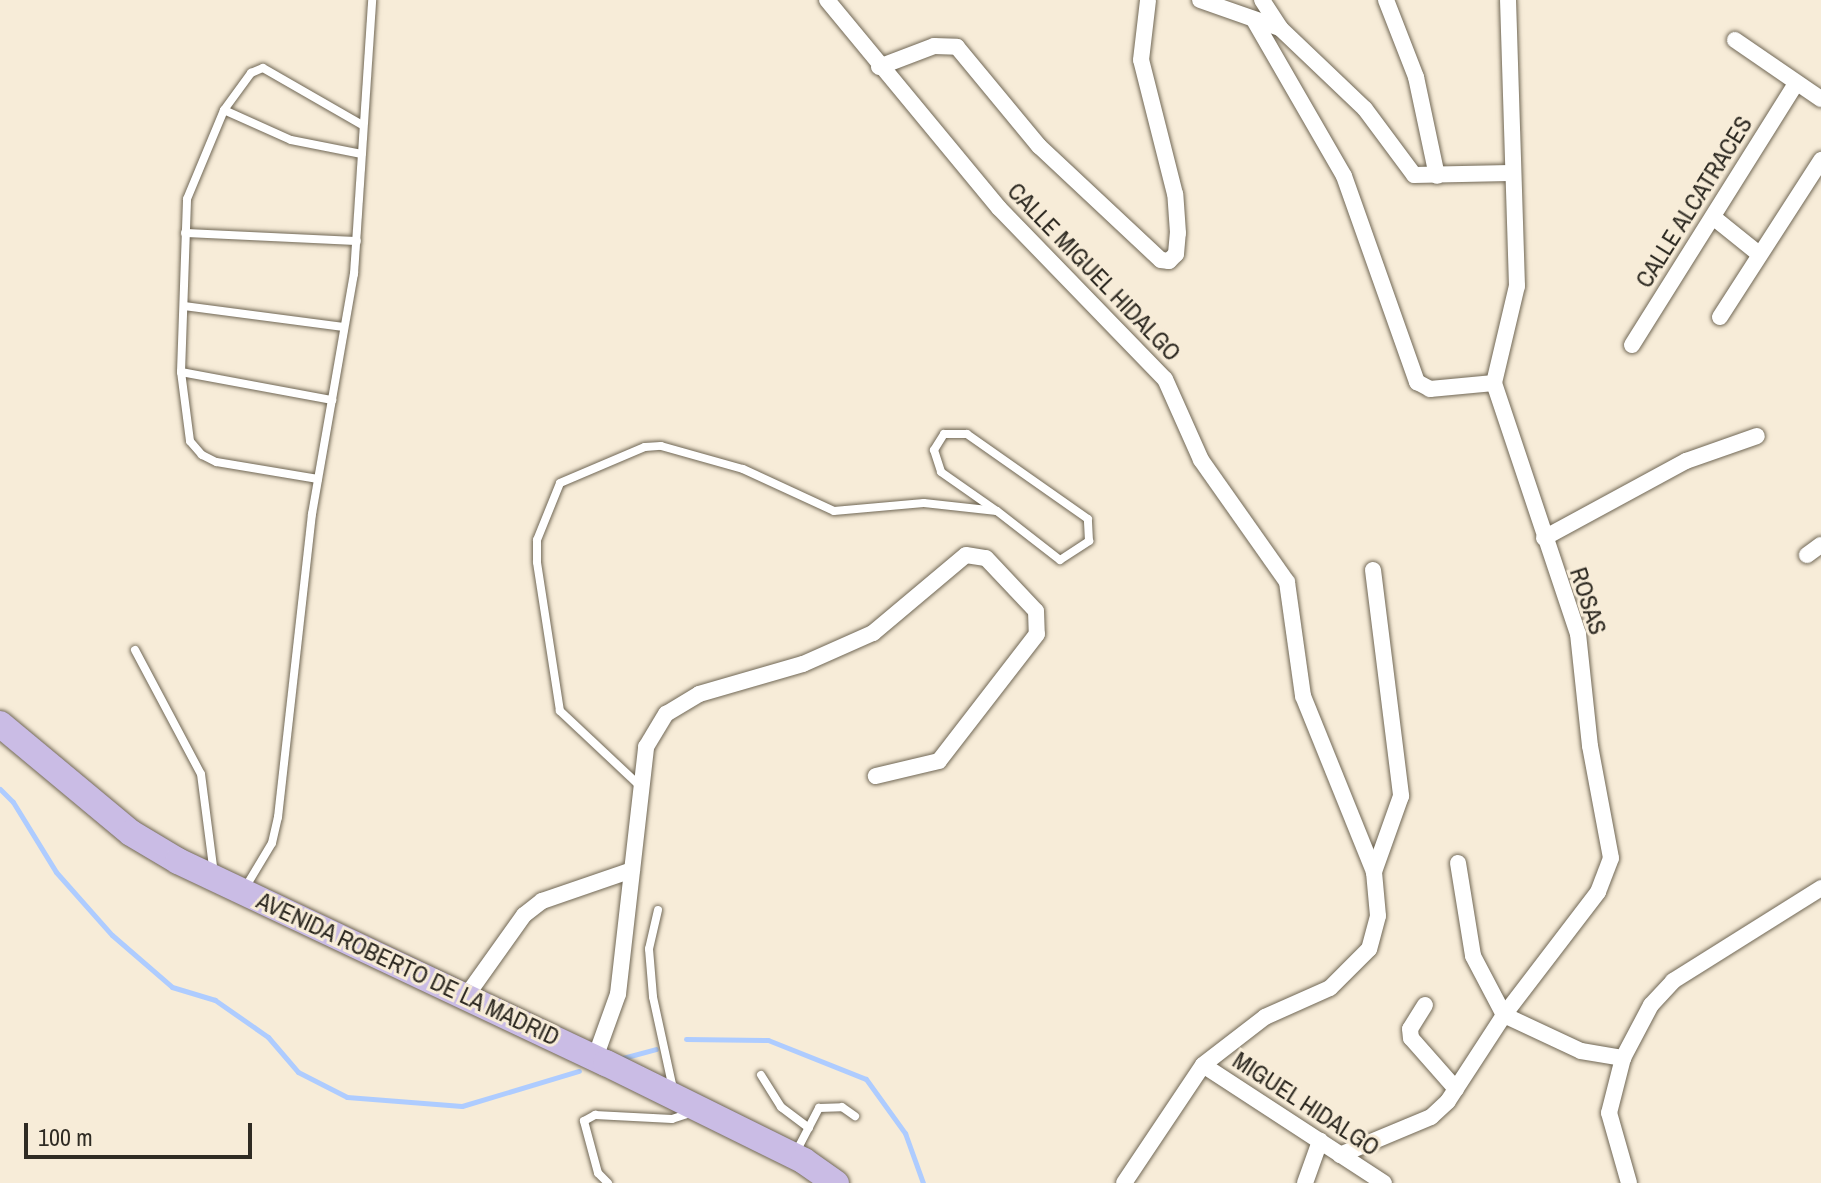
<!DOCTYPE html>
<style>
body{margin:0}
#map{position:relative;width:1821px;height:1183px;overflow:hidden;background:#f7ecd8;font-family:"Archivo Narrow",sans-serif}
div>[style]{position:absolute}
.stream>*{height:5px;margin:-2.5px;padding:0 2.5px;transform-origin:2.5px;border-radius:2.5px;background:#aeccff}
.roads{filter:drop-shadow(0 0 2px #706755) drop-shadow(0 0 2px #706755)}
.lane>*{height:8px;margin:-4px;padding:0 4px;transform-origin:4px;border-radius:4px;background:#fff}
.street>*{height:16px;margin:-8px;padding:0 8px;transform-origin:8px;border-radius:8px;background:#fff}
.primary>*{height:26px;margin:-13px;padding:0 13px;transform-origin:13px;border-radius:13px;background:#cabce5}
span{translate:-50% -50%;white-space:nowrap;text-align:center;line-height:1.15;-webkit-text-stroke:6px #f7ecd8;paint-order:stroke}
.street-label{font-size:24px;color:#2f2b23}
.scale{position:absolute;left:24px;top:1123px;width:228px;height:36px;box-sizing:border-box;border:4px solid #2f2b23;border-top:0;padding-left:10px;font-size:24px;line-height:28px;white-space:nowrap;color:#2f2b23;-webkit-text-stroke:6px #f7ecd8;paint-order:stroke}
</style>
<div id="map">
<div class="stream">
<i style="left:0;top:789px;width:18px;rotate:45deg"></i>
<i style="left:13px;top:802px;width:82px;rotate:58.4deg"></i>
<i style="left:56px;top:872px;width:84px;rotate:48.4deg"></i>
<i style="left:112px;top:935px;width:79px;rotate:40.9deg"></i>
<i style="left:172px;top:987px;width:45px;rotate:16.8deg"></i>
<i style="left:215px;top:1000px;width:65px;rotate:34.9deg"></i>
<i style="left:268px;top:1037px;width:46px;rotate:49.4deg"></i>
<i style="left:298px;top:1072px;width:55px;rotate:27deg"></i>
<i style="left:347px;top:1097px;width:115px;rotate:4.5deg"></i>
<i style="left:462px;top:1106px;width:122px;rotate:-16.7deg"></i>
<i style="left:686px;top:1039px;width:82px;rotate:0.7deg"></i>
<i style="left:768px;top:1040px;width:105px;rotate:21.7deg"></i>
<i style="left:866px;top:1079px;width:67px;rotate:54.2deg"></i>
<i style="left:905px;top:1133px;width:53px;rotate:70.2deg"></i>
<i style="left:619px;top:1059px;width:38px;rotate:-15deg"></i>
</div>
<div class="roads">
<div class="lane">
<i style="left:224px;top:110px;width:46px;rotate:-53.9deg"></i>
<i style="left:251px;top:73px;width:13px;rotate:-23deg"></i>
<i style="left:263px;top:68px;width:114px;rotate:29.9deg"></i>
<i style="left:185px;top:233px;width:172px;rotate:2.7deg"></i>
<i style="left:184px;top:306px;width:161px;rotate:7.5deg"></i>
<i style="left:181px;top:372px;width:154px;rotate:10.5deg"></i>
<i style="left:318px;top:479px;width:103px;rotate:-170.5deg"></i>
<i style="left:216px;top:462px;width:16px;rotate:-153deg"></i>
<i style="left:202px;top:455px;width:18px;rotate:-131deg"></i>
<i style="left:190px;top:441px;width:70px;rotate:-97.4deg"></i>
<i style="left:181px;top:372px;width:173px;rotate:-88deg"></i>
<i style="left:187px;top:199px;width:96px;rotate:-67.4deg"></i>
<i style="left:224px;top:110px;width:73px;rotate:24.1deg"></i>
<i style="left:291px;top:140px;width:72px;rotate:11.2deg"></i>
<i style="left:135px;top:650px;width:140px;rotate:62deg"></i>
<i style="left:201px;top:774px;width:101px;rotate:82.6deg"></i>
<i style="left:640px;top:786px;width:110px;rotate:-136.8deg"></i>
<i style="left:560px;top:711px;width:151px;rotate:-98.8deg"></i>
<i style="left:537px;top:562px;width:22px;rotate:-90deg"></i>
<i style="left:537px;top:540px;width:61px;rotate:-68deg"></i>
<i style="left:560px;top:483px;width:92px;rotate:-23deg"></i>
<i style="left:645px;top:447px;width:16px;rotate:-4deg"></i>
<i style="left:661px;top:446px;width:85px;rotate:15.7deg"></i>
<i style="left:743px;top:469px;width:100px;rotate:24.8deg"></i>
<i style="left:834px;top:511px;width:90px;rotate:-5.1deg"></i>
<i style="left:924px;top:503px;width:73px;rotate:6.3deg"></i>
<i style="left:997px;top:511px;width:80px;rotate:37.9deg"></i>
<i style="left:1060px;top:560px;width:35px;rotate:-33deg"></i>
<i style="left:1089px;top:541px;width:22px;rotate:-93deg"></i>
<i style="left:1088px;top:519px;width:148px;rotate:-144.9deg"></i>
<i style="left:967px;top:434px;width:23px;rotate:180deg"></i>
<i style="left:944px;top:434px;width:19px;rotate:122deg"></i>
<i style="left:934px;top:450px;width:23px;rotate:72deg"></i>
<i style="left:941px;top:472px;width:68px;rotate:34.9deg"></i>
<i style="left:245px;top:888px;width:52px;rotate:-59deg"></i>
<i style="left:272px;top:843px;width:27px;rotate:-77deg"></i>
<i style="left:278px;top:817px;width:305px;rotate:-83.6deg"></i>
<i style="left:312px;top:514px;width:244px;rotate:-80.1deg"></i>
<i style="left:354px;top:274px;width:275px;rotate:-86.2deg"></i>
<i style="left:658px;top:910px;width:40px;rotate:103deg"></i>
<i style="left:649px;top:949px;width:48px;rotate:85.2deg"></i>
<i style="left:653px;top:997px;width:94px;rotate:77.7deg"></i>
<i style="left:761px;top:1075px;width:38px;rotate:58deg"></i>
<i style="left:781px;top:1107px;width:35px;rotate:37deg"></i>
<i style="left:796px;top:1152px;width:50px;rotate:-62.4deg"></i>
<i style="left:819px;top:1108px;width:23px;rotate:-2deg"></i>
<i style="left:842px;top:1107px;width:16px;rotate:35deg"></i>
<i style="left:608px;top:1183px;width:14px;rotate:-135deg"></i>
<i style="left:598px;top:1173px;width:54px;rotate:-105.1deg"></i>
<i style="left:584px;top:1121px;width:13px;rotate:-29deg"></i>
<i style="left:595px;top:1115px;width:77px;rotate:3deg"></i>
<i style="left:672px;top:1119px;width:20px;rotate:-18deg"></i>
</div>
<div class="street">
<i style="left:827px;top:0;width:270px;rotate:50.4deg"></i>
<i style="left:999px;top:208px;width:238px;rotate:45.9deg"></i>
<i style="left:1165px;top:379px;width:89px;rotate:66deg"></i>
<i style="left:1201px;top:460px;width:149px;rotate:54.8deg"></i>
<i style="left:1287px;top:582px;width:115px;rotate:82deg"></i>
<i style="left:1303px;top:696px;width:190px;rotate:68deg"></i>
<i style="left:1374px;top:872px;width:44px;rotate:84.8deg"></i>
<i style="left:1378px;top:916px;width:34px;rotate:105deg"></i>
<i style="left:1369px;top:949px;width:55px;rotate:135deg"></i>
<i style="left:1330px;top:988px;width:71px;rotate:156deg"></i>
<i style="left:1265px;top:1017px;width:78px;rotate:142.3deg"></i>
<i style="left:1203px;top:1065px;width:142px;rotate:123.8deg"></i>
<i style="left:1200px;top:0;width:85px;rotate:19.3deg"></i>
<i style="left:1280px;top:28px;width:117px;rotate:43.6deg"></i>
<i style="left:1365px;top:109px;width:82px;rotate:53.4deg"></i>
<i style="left:1414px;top:175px;width:96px;rotate:-1.2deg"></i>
<i style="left:1262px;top:0;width:33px;rotate:57deg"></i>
<i style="left:1386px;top:0;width:83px;rotate:68.7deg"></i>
<i style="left:1416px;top:77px;width:101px;rotate:78deg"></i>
<i style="left:1254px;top:20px;width:180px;rotate:60deg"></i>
<i style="left:1344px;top:176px;width:219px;rotate:70.5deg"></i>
<i style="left:1417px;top:382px;width:15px;rotate:28deg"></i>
<i style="left:1430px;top:389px;width:64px;rotate:-5.4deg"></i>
<i style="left:1735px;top:40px;width:104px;rotate:34.5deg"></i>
<i style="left:879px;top:67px;width:59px;rotate:-20.9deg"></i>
<i style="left:934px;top:46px;width:23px;rotate:2deg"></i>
<i style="left:957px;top:47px;width:129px;rotate:50.4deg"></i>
<i style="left:1039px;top:146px;width:167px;rotate:43.1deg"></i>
<i style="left:1161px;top:260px;width:8px;rotate:7deg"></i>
<i style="left:1169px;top:261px;width:10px;rotate:-45deg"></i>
<i style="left:1176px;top:254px;width:21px;rotate:-85deg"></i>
<i style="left:1178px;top:233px;width:39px;rotate:-94deg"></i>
<i style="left:1175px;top:194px;width:138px;rotate:-104.2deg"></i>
<i style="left:1141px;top:60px;width:60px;rotate:-83.3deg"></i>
<i style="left:1713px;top:217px;width:59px;rotate:38.8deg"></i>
<i style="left:1720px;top:317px;width:187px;rotate:-57.2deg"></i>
<i style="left:1632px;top:345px;width:308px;rotate:-57.9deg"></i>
<i style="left:1544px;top:538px;width:162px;rotate:-28.5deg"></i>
<i style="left:1686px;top:461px;width:75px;rotate:-19.4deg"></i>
<i style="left:1807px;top:555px;width:17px;rotate:-36deg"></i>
<i style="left:1373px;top:570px;width:228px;rotate:82.9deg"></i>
<i style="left:1401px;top:796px;width:81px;rotate:109.6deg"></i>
<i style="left:1458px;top:863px;width:94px;rotate:80.8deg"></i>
<i style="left:1473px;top:956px;width:67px;rotate:62.3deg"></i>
<i style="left:1504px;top:1015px;width:85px;rotate:25.1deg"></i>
<i style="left:1581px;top:1051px;width:43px;rotate:9.5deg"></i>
<i style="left:467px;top:995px;width:98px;rotate:-54.5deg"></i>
<i style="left:524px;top:915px;width:23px;rotate:-38deg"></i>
<i style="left:542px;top:901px;width:95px;rotate:-19deg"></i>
<i style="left:1425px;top:1005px;width:28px;rotate:122deg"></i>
<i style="left:1410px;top:1029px;width:9px;rotate:84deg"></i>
<i style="left:1411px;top:1038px;width:68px;rotate:48.6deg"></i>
<i style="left:595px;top:1058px;width:68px;rotate:-70.2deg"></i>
<i style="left:618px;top:994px;width:249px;rotate:-83.5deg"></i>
<i style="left:646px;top:747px;width:39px;rotate:-59deg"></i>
<i style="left:666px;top:714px;width:39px;rotate:-31deg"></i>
<i style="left:699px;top:694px;width:108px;rotate:-16.1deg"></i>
<i style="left:803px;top:664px;width:77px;rotate:-23.9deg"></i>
<i style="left:873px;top:633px;width:121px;rotate:-40deg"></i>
<i style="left:966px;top:555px;width:20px;rotate:9deg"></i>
<i style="left:986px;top:558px;width:73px;rotate:46.7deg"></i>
<i style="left:1036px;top:611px;width:23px;rotate:88deg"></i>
<i style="left:1037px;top:634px;width:160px;rotate:127.7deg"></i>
<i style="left:939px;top:761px;width:65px;rotate:166.6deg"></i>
<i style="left:1203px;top:1065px;width:216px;rotate:33.1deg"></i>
<i style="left:1340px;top:1155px;width:99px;rotate:-22.7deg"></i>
<i style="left:1431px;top:1117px;width:23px;rotate:-43deg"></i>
<i style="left:1448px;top:1101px;width:103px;rotate:-56.9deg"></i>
<i style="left:1504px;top:1015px;width:155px;rotate:-52.6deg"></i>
<i style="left:1598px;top:892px;width:36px;rotate:-69deg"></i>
<i style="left:1611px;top:858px;width:114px;rotate:-100.6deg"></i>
<i style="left:1590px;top:746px;width:113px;rotate:-96.1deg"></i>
<i style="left:1578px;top:634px;width:265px;rotate:-108.5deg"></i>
<i style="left:1494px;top:383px;width:100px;rotate:-76.7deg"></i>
<i style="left:1517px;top:286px;width:286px;rotate:-91.8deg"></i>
<i style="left:1305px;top:1183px;width:45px;rotate:-70.3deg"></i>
<i style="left:1629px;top:1183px;width:73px;rotate:-105.9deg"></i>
<i style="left:1609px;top:1113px;width:57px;rotate:-75.7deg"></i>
<i style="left:1623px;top:1058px;width:60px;rotate:-62.2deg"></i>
<i style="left:1651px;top:1005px;width:33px;rotate:-47deg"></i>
<i style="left:1673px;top:981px;width:175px;rotate:-32.1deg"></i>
</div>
<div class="primary">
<i style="left:0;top:724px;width:170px;rotate:39.8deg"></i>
<i style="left:131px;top:833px;width:55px;rotate:30.8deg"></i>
<i style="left:178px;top:861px;width:473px;rotate:25.3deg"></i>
<i style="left:606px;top:1063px;width:221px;rotate:26.3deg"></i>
<i style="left:804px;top:1161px;width:39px;rotate:35deg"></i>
</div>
</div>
<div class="street-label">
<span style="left:1694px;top:202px;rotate:-58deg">CALLE ALCATRACES</span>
<span style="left:1094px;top:272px;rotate:46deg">CALLE MIGUEL HIDALGO</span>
<span style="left:1588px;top:601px;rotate:72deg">ROSAS</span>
<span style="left:408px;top:969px;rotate:25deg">AVENIDA ROBERTO DE LA MADRID</span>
<span style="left:1306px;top:1104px;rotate:33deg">MIGUEL HIDALGO</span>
</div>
<div class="scale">100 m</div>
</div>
